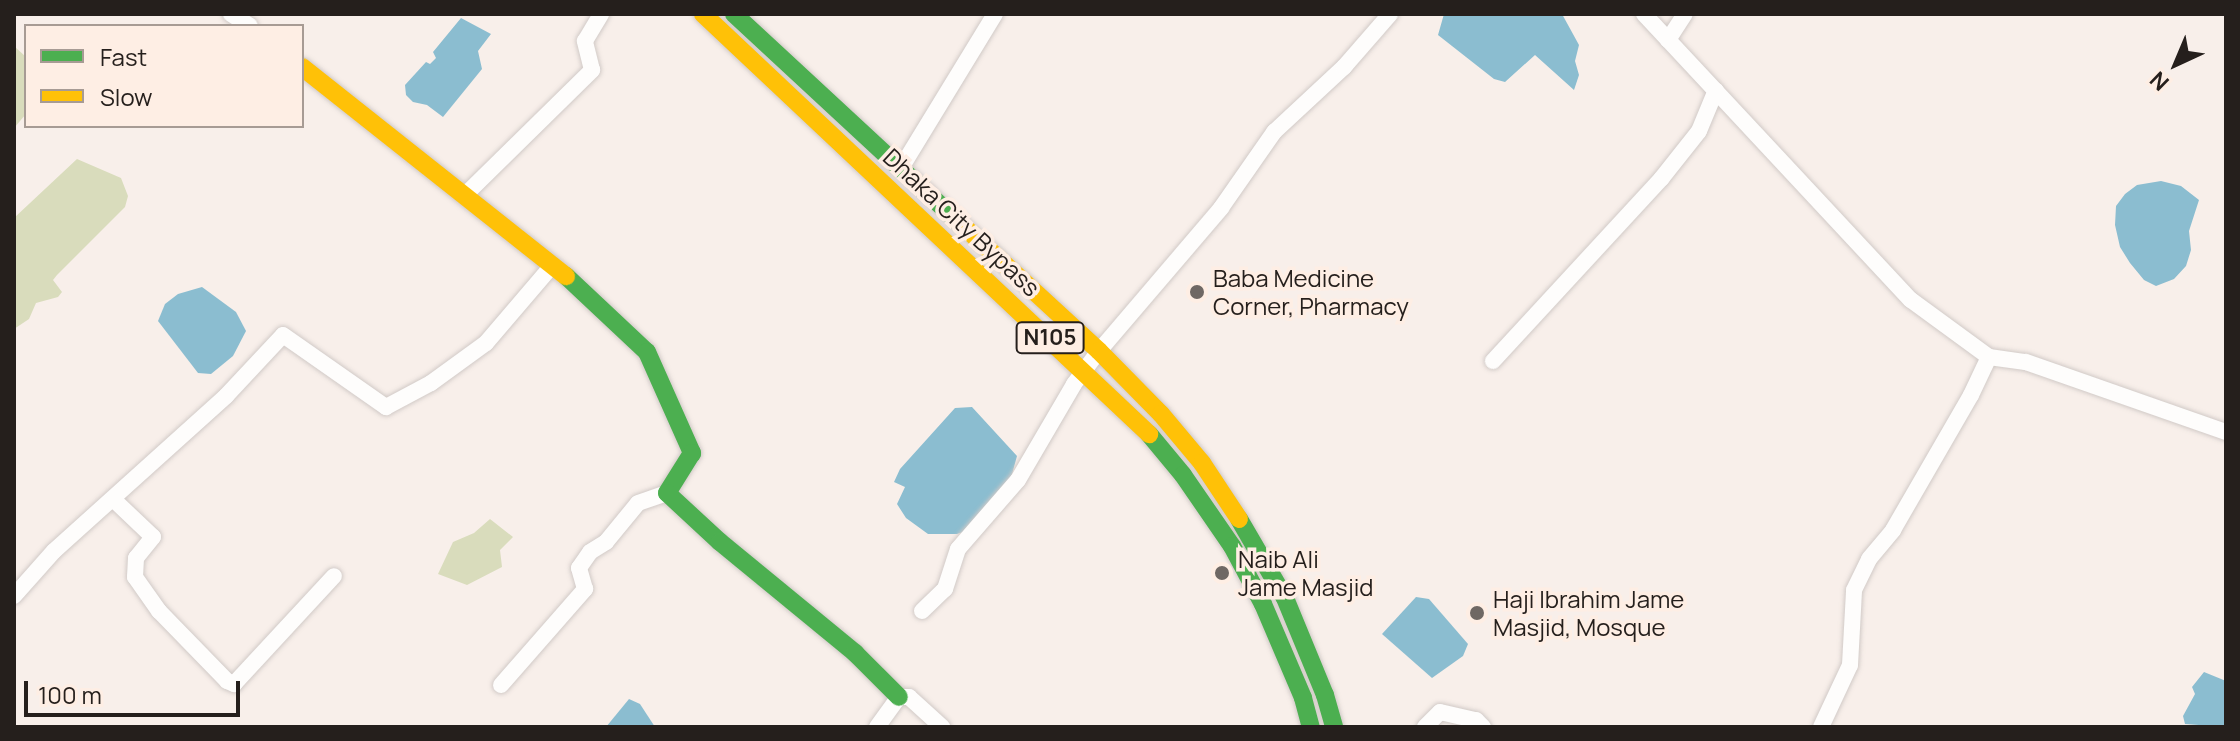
<!DOCTYPE html>
<style>
body{margin:0}
#map{position:relative;width:2240px;height:741px;overflow:hidden;background:#f8efea;font-family:Manrope,sans-serif}
div>[style]{position:absolute}
.green>*{inset:0;background:#d9dcbc}
.water>*{inset:0;background:#8bbdd0}
.roads{filter:drop-shadow(0 0 2px #d1cac7) drop-shadow(0 0 2px #d1cac7)}
.street>*{height:16px;margin:-8px;padding:0 8px;transform-origin:8px;border-radius:8px;background:#fefdfc}
.fast>*{height:18px;margin:-9px;padding:0 9px;transform-origin:9px;border-radius:9px;background:#4caf50}
.slow>*{height:18px;margin:-9px;padding:0 9px;transform-origin:9px;border-radius:9px;background:#ffc107}
.dots>*{width:22px;height:22px;translate:-50% -50%;box-sizing:border-box;border:4px solid #feeee4;border-radius:50%}
span{translate:-50% -50%;white-space:nowrap;text-align:center;line-height:1.15;-webkit-text-stroke:7px #feeee4;paint-order:stroke}
.shield-label span{padding:2px 6px;background:#feeee4;border:2px solid;border-radius:6px;-webkit-text-stroke-width:0}
.shield-label{font-size:22px;color:#251f1c;font-weight:700}
.street-label{font-size:24px;color:#251f1c}
.poi-label{font-size:24px;color:#251f1c}
.left{translate:0 -50%;text-align:left}
.frame{position:absolute;inset:0;border:16px solid #251f1c;pointer-events:none}
.legend{position:absolute;left:24px;top:24px;width:280px;height:104px;box-sizing:border-box;background:#feeee4;border:2px solid #a79b94;margin:0;padding:10px 14px;list-style:none;font-size:24px;color:#251f1c}
.legend li{display:flex;align-items:center;gap:16px;height:40px}
.legend b{width:40px;border:2px solid #a79b94}
.north{position:absolute;left:2136px;top:24px;width:80px;height:80px;-webkit-text-stroke:6px #feeee4;paint-order:stroke;rotate:224deg;font-size:22px;font-weight:700;line-height:32px;text-align:center;color:#251f1c}
.north::after{content:'';display:block;margin:auto;width:28px;height:36px;background:#251f1c;clip-path:polygon(50% 0,100% 100%,50% 72%,0 100%)}
.scale{position:absolute;left:24px;top:681px;width:216px;height:36px;box-sizing:border-box;border:4px solid #251f1c;border-top:0;padding-left:10px;font-size:24px;line-height:28px;white-space:nowrap;color:#251f1c;-webkit-text-stroke:6px #feeee4;paint-order:stroke}
</style>
<div id="map">
<div class="green">
<i style="clip-path:polygon(14px 46px,26px 57px,26px 114px,14px 128px)"></i>
<i style="clip-path:polygon(77px 159px,121px 178px,128px 196px,125px 207px,57px 275px,53px 280px,62px 292px,58px 297px,36px 303px,29px 319px,14px 329px,14px 218px)"></i>
<i style="clip-path:polygon(490px 519px,513px 537px,500px 550px,502px 567px,467px 585px,438px 574px,453px 542px,474px 533px)"></i>
</div>
<div class="water">
<i style="clip-path:polygon(1444px 14px,1562px 14px,1579px 45px,1575px 61px,1579px 75px,1574px 90px,1535px 55px,1505px 82px,1494px 79px,1438px 35px)"></i>
<i style="clip-path:polygon(461px 18px,491px 34px,478px 51px,482px 69px,443px 117px,427px 105px,413px 102px,406px 95px,405px 85px,426px 62px,430px 64px,436px 58px,433px 52px)"></i>
<i style="clip-path:polygon(2161px 181px,2181px 186px,2199px 200px,2189px 231px,2191px 250px,2186px 266px,2174px 279px,2156px 286px,2144px 280px,2130px 263px,2120px 247px,2115px 225px,2116px 206px,2125px 194px,2137px 185px)"></i>
<i style="clip-path:polygon(202px 287px,236px 312px,246px 331px,233px 356px,211px 374px,198px 373px,158px 321px,165px 304px,178px 294px)"></i>
<i style="clip-path:polygon(972px 407px,1017px 456px,1011px 478px,972px 529px,957px 534px,928px 534px,906px 518px,897px 504px,905px 487px,894px 482px,900px 469px,955px 408px)"></i>
<i style="clip-path:polygon(1416px 597px,1429px 599px,1468px 644px,1463px 656px,1432px 678px,1382px 634px)"></i>
<i style="clip-path:polygon(2204px 672px,2226px 681px,2226px 727px,2185px 724px,2183px 716px,2195px 694px,2192px 687px)"></i>
<i style="clip-path:polygon(629px 699px,640px 704px,655px 727px,606px 727px)"></i>
</div>
<div class="roads">
<div class="street">
<i style="left:231px;top:14px;width:22px;rotate:32deg"></i>
<i style="left:1644px;top:14px;width:391px;rotate:47deg"></i>
<i style="left:1911px;top:300px;width:97px;rotate:36.2deg"></i>
<i style="left:1989px;top:357px;width:37px;rotate:8deg"></i>
<i style="left:2026px;top:362px;width:212px;rotate:19.3deg"></i>
<i style="left:1668px;top:40px;width:31px;rotate:-57deg"></i>
<i style="left:901px;top:168px;width:180px;rotate:-58.6deg"></i>
<i style="left:466px;top:194px;width:177px;rotate:-44.5deg"></i>
<i style="left:592px;top:70px;width:30px;rotate:-104deg"></i>
<i style="left:585px;top:41px;width:31px;rotate:-59deg"></i>
<i style="left:1493px;top:361px;width:248px;rotate:-47.3deg"></i>
<i style="left:1661px;top:179px;width:61px;rotate:-51.6deg"></i>
<i style="left:1699px;top:131px;width:44px;rotate:-67.5deg"></i>
<i style="left:113px;top:499px;width:55px;rotate:43.5deg"></i>
<i style="left:153px;top:537px;width:27px;rotate:129deg"></i>
<i style="left:136px;top:558px;width:19px;rotate:93deg"></i>
<i style="left:135px;top:577px;width:42px;rotate:54.8deg"></i>
<i style="left:159px;top:611px;width:98px;rotate:45.8deg"></i>
<i style="left:227px;top:681px;width:8px;rotate:23deg"></i>
<i style="left:234px;top:684px;width:147px;rotate:-47.2deg"></i>
<i style="left:14px;top:596px;width:60px;rotate:-48.4deg"></i>
<i style="left:54px;top:551px;width:232px;rotate:-42deg"></i>
<i style="left:226px;top:396px;width:83px;rotate:-46.9deg"></i>
<i style="left:283px;top:335px;width:126px;rotate:35deg"></i>
<i style="left:386px;top:407px;width:51px;rotate:-28.1deg"></i>
<i style="left:431px;top:383px;width:68px;rotate:-36deg"></i>
<i style="left:486px;top:343px;width:100px;rotate:-49.5deg"></i>
<i style="left:922px;top:611px;width:32px;rotate:-44deg"></i>
<i style="left:945px;top:589px;width:42px;rotate:-72deg"></i>
<i style="left:958px;top:549px;width:91px;rotate:-49deg"></i>
<i style="left:1018px;top:480px;width:111px;rotate:-59.7deg"></i>
<i style="left:1074px;top:384px;width:41px;rotate:-52.9deg"></i>
<i style="left:1099px;top:351px;width:188px;rotate:-49.5deg"></i>
<i style="left:1221px;top:208px;width:93px;rotate:-55.1deg"></i>
<i style="left:1274px;top:132px;width:96px;rotate:-42.9deg"></i>
<i style="left:1344px;top:67px;width:70px;rotate:-49deg"></i>
<i style="left:501px;top:685px;width:128px;rotate:-48.8deg"></i>
<i style="left:585px;top:589px;width:22px;rotate:-106deg"></i>
<i style="left:579px;top:568px;width:19px;rotate:-55deg"></i>
<i style="left:590px;top:552px;width:19px;rotate:-32deg"></i>
<i style="left:606px;top:542px;width:50px;rotate:-50.6deg"></i>
<i style="left:638px;top:503px;width:31px;rotate:-19deg"></i>
<i style="left:877px;top:727px;width:37px;rotate:-54deg"></i>
<i style="left:899px;top:697px;width:10px"></i>
<i style="left:909px;top:697px;width:45px;rotate:42.3deg"></i>
<i style="left:1425px;top:727px;width:21px;rotate:-45deg"></i>
<i style="left:1440px;top:712px;width:37px;rotate:13deg"></i>
<i style="left:1476px;top:720px;width:10px;rotate:45deg"></i>
<i style="left:1821px;top:727px;width:68px;rotate:-64.9deg"></i>
<i style="left:1850px;top:665px;width:75px;rotate:-86.9deg"></i>
<i style="left:1854px;top:590px;width:34px;rotate:-64deg"></i>
<i style="left:1869px;top:559px;width:38px;rotate:-50deg"></i>
<i style="left:1893px;top:530px;width:156px;rotate:-60deg"></i>
<i style="left:1971px;top:395px;width:42px;rotate:-64.7deg"></i>
</div>
<div class="fast">
<i style="left:734px;top:14px;width:311px;rotate:42.8deg"></i>
<i style="left:566px;top:276px;width:111px;rotate:43.2deg"></i>
<i style="left:647px;top:352px;width:111px;rotate:66deg"></i>
<i style="left:692px;top:453px;width:47px;rotate:122deg"></i>
<i style="left:667px;top:493px;width:72px;rotate:42.8deg"></i>
<i style="left:720px;top:542px;width:175px;rotate:39.4deg"></i>
<i style="left:855px;top:653px;width:62px;rotate:45deg"></i>
<i style="left:1149px;top:434px;width:53px;rotate:50.3deg"></i>
<i style="left:1183px;top:475px;width:86px;rotate:55.4deg"></i>
<i style="left:1232px;top:546px;width:66px;rotate:61.9deg"></i>
<i style="left:1263px;top:604px;width:102px;rotate:66.9deg"></i>
<i style="left:1303px;top:698px;width:30px;rotate:75deg"></i>
<i style="left:1239px;top:519px;width:91px;rotate:59.8deg"></i>
<i style="left:1285px;top:598px;width:105px;rotate:67.6deg"></i>
<i style="left:1325px;top:695px;width:33px;rotate:74deg"></i>
</div>
<div class="slow">
<i style="left:703px;top:14px;width:613px;rotate:43.28deg"></i>
<i style="left:302px;top:67px;width:337px;rotate:38.4deg"></i>
<i style="left:962px;top:225px;width:186px;rotate:42.6deg"></i>
<i style="left:1099px;top:351px;width:88px;rotate:45.5deg"></i>
<i style="left:1161px;top:414px;width:64px;rotate:50.1deg"></i>
<i style="left:1202px;top:463px;width:67px;rotate:56.5deg"></i>
</div>
</div>
<div class="dots">
<i style="left:1197px;top:292px;background:#6f6864"></i>
<i style="left:1222px;top:573px;background:#6f6864"></i>
<i style="left:1477px;top:613px;background:#6f6864"></i>
</div>
<div class="shield-label">
<span style="left:1050px;top:338px">N105</span>
</div>
<div class="street-label">
<span style="left:962px;top:222px;rotate:43deg">Dhaka City Bypass</span>
</div>
<div class="poi-label">
<span class="left" style="left:1213px;top:292px">Baba Medicine<br>Corner, Pharmacy</span>
<span class="left" style="left:1238px;top:573px">Naib Ali<br>Jame Masjid</span>
<span class="left" style="left:1493px;top:613px">Haji Ibrahim Jame<br>Masjid, Mosque</span>
</div>
<div class="frame"></div>
<ul class="legend">
<li><b style="height:10px;background:#4caf50"></b>Fast</li>
<li><b style="height:10px;background:#ffc107"></b>Slow</li>
</ul>
<div class="north">N</div>
<div class="scale">100 m</div>
</div>
